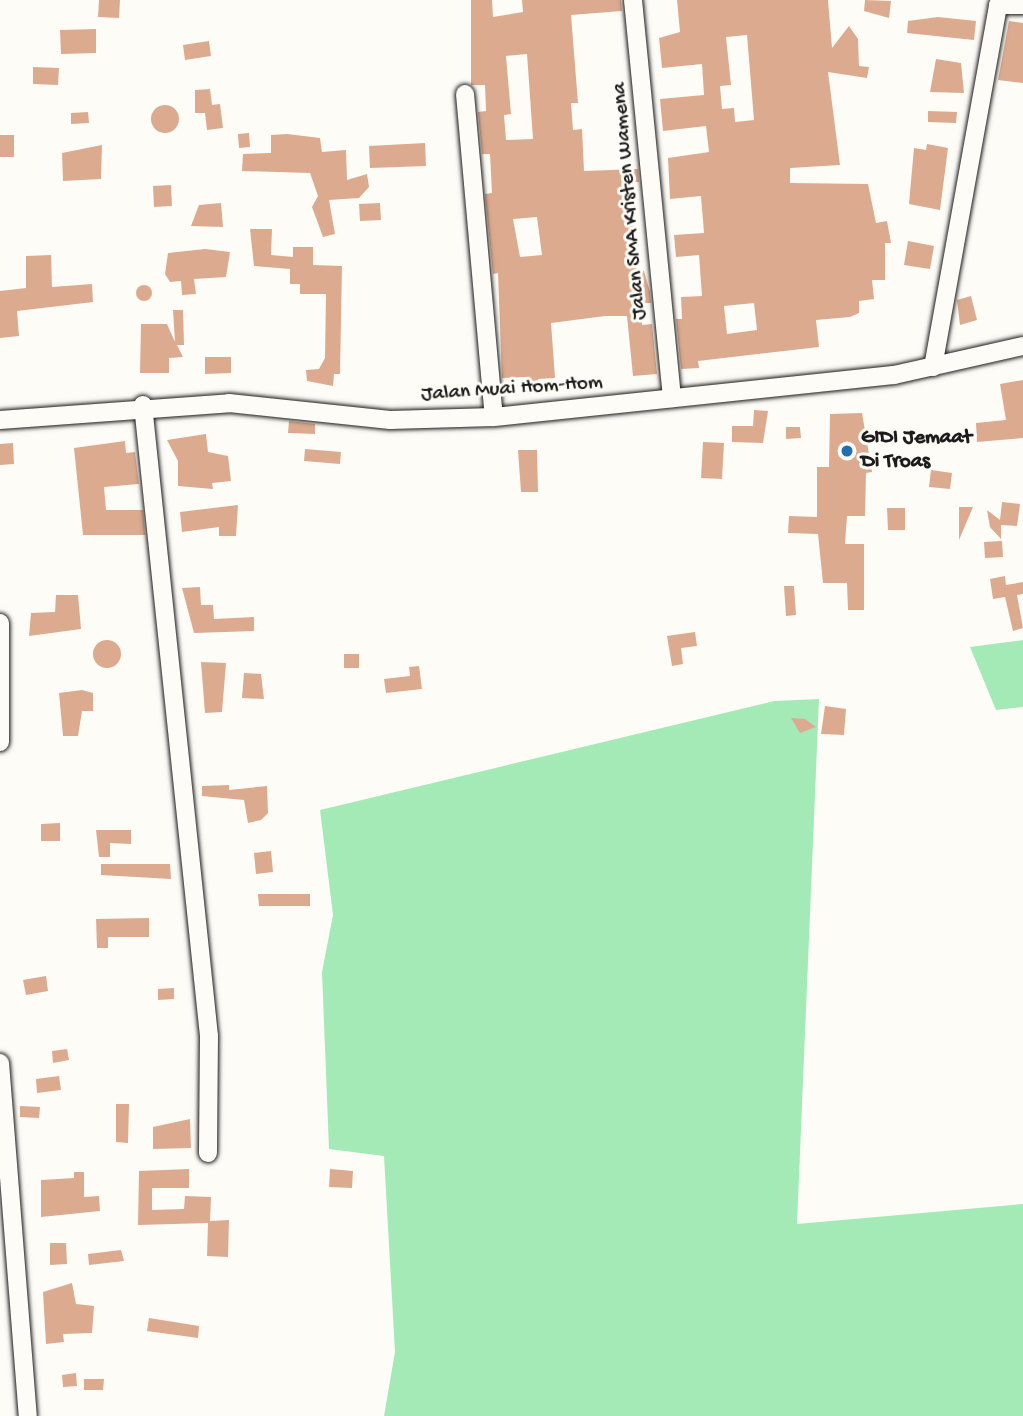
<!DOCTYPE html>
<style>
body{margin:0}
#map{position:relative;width:1023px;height:1416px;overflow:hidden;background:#fdfcf7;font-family:"Gochi Hand",sans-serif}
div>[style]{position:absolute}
.green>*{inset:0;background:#a4eab6}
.building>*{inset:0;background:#dcab8f}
.round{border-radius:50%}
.roads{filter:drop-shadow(0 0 2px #1c1c1c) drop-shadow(0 0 2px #1c1c1c)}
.minor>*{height:18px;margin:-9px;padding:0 9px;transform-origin:9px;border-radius:9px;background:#fdfcf7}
.dots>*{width:19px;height:19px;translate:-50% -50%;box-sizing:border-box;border:4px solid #fdfcf7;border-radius:50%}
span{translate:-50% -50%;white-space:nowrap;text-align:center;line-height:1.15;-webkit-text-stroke:6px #fdfcf7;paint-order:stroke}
.street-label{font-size:21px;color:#1c1c1c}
.poi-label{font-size:21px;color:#1c1c1c;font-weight:700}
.left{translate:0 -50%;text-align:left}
</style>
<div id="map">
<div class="green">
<i style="clip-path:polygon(1023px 640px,1023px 707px,996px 710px,970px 647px)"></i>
<i style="clip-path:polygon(819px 699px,797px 1224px,1023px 1204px,1023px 1416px,384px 1416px,395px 1352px,384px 1156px,329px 1149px,322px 972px,333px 915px,320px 810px,774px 701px)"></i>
</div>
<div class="building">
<i style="clip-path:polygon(99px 0,120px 0,119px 18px,98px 17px)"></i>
<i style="clip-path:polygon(evenodd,471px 0,492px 0,493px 17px,523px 12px,522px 0,621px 0,622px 11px,571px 15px,578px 103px,571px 103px,573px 130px,582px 129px,584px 171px,638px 169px,639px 182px,631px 182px,633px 222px,637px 271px,644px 271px,650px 292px,651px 303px,641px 303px,642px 325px,652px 324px,657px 374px,633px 376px,627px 316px,605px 316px,551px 323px,555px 378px,538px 379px,539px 388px,527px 389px,526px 377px,502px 378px,498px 273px,493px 274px,485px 194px,492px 193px,490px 154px,482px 154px,478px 112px,486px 111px,485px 85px,471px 85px,471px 0,527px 54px,533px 139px,506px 140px,504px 115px,511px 114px,506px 56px,527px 54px,471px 0,537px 217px,542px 255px,520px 257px,513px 219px,537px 217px)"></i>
<i style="clip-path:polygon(evenodd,677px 0,828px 0,832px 48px,849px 26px,858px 39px,859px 66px,869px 67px,867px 78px,828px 72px,840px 165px,790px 168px,790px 183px,868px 184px,876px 223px,887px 221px,891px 243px,885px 243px,885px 280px,872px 280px,874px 299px,859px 301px,859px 313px,850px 317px,816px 320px,819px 347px,698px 361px,699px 368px,681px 369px,676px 319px,682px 319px,681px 297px,702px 296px,699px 255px,676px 257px,674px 235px,704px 233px,701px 196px,670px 199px,668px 158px,709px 152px,706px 126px,663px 131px,660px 99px,704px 95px,702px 64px,662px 68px,659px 38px,680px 32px,677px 0,747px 35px,754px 120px,735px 122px,734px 108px,722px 109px,720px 86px,731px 85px,726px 37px,747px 35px,677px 0,754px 303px,757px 330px,727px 334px,724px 306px,754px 303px)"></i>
<i style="clip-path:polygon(865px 0,891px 1px,889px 18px,864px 11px)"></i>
<i style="clip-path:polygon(938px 17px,976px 21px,974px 40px,907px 33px,908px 21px)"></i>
<i style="clip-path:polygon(1009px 21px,1023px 23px,1023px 83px,998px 80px)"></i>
<i style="clip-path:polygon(96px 29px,96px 53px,61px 54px,60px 30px)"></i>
<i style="clip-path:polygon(209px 41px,211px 56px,185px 60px,183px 45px)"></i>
<i style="clip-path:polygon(936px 59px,961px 63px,964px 93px,930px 92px)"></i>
<i style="clip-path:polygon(33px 67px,59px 68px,58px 85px,33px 84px)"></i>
<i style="clip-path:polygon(210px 89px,212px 105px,220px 104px,223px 128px,207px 130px,205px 113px,195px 113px,195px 90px)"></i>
<i class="round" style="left:151px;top:105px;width:28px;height:28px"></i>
<i style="clip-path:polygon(928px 111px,957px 112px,956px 123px,928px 122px)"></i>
<i style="clip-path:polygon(88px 112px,89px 123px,71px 124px,71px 113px)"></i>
<i style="clip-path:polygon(249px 133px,250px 147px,239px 148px,238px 134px)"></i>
<i style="clip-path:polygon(287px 134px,320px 138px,322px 152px,346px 150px,347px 180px,367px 174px,369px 187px,359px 198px,329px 200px,335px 234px,323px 237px,312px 207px,318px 196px,310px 173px,242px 171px,243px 154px,271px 153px,271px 135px)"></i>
<i style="clip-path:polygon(0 135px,14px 135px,14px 157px,0 157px)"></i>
<i style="clip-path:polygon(425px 143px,426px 166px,370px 168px,369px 146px)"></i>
<i style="clip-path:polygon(927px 144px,948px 148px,940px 210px,909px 204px,914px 148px,926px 150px)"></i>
<i style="clip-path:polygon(102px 145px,101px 179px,63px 181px,62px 153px)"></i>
<i style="clip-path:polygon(171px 185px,172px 206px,154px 207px,153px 186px)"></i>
<i style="clip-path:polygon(221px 203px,223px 227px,191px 226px,199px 205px)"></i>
<i style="clip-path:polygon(380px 203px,381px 220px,360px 221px,359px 204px)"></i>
<i style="clip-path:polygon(250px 229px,272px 229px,271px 255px,293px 257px,293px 247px,313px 247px,313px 265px,342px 266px,340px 374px,334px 374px,333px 386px,307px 381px,306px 370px,319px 369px,325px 358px,326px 294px,300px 294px,300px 284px,290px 284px,290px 269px,254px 266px)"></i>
<i style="clip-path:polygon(908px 241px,934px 246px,930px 269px,904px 265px)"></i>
<i style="clip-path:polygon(205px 249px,230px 252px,226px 277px,194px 279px,196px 294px,182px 295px,181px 281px,170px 282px,165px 274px,168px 253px)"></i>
<i style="clip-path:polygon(51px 255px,52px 287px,92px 284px,93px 302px,17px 311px,19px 336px,0 338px,0 291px,26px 288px,26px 256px)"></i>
<i class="round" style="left:136px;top:285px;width:16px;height:16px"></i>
<i style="clip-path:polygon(971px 296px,977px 320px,960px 325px,957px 300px)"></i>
<i style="clip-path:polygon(173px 310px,183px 310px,184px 345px,177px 345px,183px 357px,169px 358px,169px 373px,140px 373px,141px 324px,167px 324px,175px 342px)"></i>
<i style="clip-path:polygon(205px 357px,231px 357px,231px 373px,205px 374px)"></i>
<i style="clip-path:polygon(1023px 380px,1023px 438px,977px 442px,976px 423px,1006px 420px,1000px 384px)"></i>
<i style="clip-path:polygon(754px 410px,768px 411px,763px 443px,732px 442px,732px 426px,753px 426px)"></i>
<i style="clip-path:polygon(862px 413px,872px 472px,866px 473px,865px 516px,847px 516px,845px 544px,864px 544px,864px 610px,848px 610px,847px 583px,823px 583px,818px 534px,788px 533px,789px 516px,817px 517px,817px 467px,829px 467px,830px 414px)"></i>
<i style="clip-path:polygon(289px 421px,315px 424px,315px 434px,288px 433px)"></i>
<i style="clip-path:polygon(786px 427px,800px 427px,801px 438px,786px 439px)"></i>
<i style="clip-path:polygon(206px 434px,208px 452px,228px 456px,231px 481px,212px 483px,213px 489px,178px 486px,178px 461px,167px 440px)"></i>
<i style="clip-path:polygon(125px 441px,126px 453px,135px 452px,139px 484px,104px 487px,106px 510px,143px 510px,145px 535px,83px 535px,74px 448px)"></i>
<i style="clip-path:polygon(703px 442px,724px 443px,722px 479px,701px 478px)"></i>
<i style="clip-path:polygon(13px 443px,14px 464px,0 465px,0 444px)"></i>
<i style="clip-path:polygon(305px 449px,341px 452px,340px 464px,304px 461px)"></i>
<i style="clip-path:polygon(518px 450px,537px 450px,538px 492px,521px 492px)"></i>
<i style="clip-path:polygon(931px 470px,952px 473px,950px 489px,929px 487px)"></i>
<i style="clip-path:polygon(1002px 502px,1020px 504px,1017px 526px,1001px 525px,1001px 539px,990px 527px,987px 510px,1000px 520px)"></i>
<i style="clip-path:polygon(238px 505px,236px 536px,219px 536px,219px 527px,182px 532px,180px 512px)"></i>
<i style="clip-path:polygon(959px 507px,973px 507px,959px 540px)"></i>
<i style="clip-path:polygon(887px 508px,905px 508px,905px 530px,888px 530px)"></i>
<i style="clip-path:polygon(1002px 541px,1003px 557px,985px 558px,984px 542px)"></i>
<i style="clip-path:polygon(1005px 576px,1006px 585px,1023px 582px,1023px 594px,1017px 595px,1023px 628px,1013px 631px,1005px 597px,993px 599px,990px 579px)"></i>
<i style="clip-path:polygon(784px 586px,794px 586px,796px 615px,786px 616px)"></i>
<i style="clip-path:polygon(200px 587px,201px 605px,213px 605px,214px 619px,254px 617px,254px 631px,194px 633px,182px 588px)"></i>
<i style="clip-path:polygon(56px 595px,78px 595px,81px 629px,29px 636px,31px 613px,55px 612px)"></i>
<i style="clip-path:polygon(695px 632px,697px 646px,681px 648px,683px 664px,672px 666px,667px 636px)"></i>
<i class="round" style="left:93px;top:640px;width:28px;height:28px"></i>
<i style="clip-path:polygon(344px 654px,359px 654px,359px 668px,344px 668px)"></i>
<i style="clip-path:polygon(201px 662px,226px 663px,222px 712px,205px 713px)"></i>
<i style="clip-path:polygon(419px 666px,422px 689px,386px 693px,384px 679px,410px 676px,409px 667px)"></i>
<i style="clip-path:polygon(244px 673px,261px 674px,264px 699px,242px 698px)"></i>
<i style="clip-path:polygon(82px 690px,93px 693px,93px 711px,82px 711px,78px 736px,63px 736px,59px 693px)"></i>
<i style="clip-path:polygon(825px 706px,846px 709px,844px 735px,821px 734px)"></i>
<i style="clip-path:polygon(791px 718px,805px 719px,816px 727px,800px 733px)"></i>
<i style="clip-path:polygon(229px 785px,229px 790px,267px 786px,268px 813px,261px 820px,248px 823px,244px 800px,202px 796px,202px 786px)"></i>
<i style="clip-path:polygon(60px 823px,60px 841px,41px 841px,41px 824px)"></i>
<i style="clip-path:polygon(96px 830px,131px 830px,131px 844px,110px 843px,110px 857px,99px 857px)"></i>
<i style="clip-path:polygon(271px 851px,273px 872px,256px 874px,254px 853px)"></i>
<i style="clip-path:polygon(101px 864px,170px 864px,171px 879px,101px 875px)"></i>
<i style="clip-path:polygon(258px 894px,310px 894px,310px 906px,259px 906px)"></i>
<i style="clip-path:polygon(149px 918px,149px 937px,108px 937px,108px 948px,97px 948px,96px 919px)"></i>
<i style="clip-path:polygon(46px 976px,48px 991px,26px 995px,23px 980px)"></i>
<i style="clip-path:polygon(174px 988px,174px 999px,158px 1000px,158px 989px)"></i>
<i style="clip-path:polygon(67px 1049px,69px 1060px,53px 1063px,52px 1051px)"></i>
<i style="clip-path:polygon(59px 1076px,61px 1090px,37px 1093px,36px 1079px)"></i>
<i style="clip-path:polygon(116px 1104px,129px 1104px,128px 1143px,116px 1142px)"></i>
<i style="clip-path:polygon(20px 1106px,40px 1107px,39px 1118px,20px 1117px)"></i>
<i style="clip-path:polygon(190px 1119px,191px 1148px,153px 1149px,153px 1127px)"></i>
<i style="clip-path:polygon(189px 1169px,189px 1188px,152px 1188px,152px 1210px,184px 1209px,185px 1196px,211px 1197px,210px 1221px,229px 1220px,228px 1257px,207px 1256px,208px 1223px,138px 1225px,139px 1171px)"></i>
<i style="clip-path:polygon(330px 1169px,353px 1171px,352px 1188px,329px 1187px)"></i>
<i style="clip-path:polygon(74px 1172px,84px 1172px,84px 1197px,99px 1196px,100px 1211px,41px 1217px,41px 1180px,74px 1178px)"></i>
<i style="clip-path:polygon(50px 1243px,66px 1243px,67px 1264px,50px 1265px)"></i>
<i style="clip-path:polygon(121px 1250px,124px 1261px,89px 1265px,88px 1254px)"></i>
<i style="clip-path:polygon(72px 1283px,76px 1304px,94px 1306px,92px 1333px,63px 1334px,64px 1342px,46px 1344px,43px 1292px)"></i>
<i style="clip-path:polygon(149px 1318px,199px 1326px,198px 1338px,147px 1331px)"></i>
<i style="clip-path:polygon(76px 1373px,77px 1386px,63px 1387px,62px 1375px)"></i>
<i style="clip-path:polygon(84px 1379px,104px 1379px,103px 1390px,84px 1390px)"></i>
</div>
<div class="roads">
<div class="minor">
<i style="left:633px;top:0;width:400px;rotate:84.4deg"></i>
<i style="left:465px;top:94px;width:324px;rotate:84.9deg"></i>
<i style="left:933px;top:367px;width:368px;rotate:-79.8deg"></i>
<i style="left:998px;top:5px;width:25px"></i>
<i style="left:143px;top:405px;width:634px;rotate:84.03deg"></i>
<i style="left:209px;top:1036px;width:117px;rotate:90.5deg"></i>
<i style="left:0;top:420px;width:230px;rotate:-4.2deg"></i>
<i style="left:229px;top:403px;width:162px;rotate:6deg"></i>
<i style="left:390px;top:420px;width:104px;rotate:-1.7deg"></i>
<i style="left:494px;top:417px;width:402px;rotate:-6deg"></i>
<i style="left:894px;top:375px;width:132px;rotate:-12.7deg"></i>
<i style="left:0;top:623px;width:119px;rotate:90deg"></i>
<i style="left:0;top:1063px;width:354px;rotate:85.5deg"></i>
</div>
</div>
<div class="dots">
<i style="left:847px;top:451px;background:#1f6fb2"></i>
</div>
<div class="street-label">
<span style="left:631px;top:201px;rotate:-95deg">Jalan SMA Kristen Wamena</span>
<span style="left:512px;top:390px;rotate:-4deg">Jalan Muai Hom-Hom</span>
</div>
<div class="poi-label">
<span class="left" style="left:861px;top:451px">GIDI Jemaat<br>Di Troas</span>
</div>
</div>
